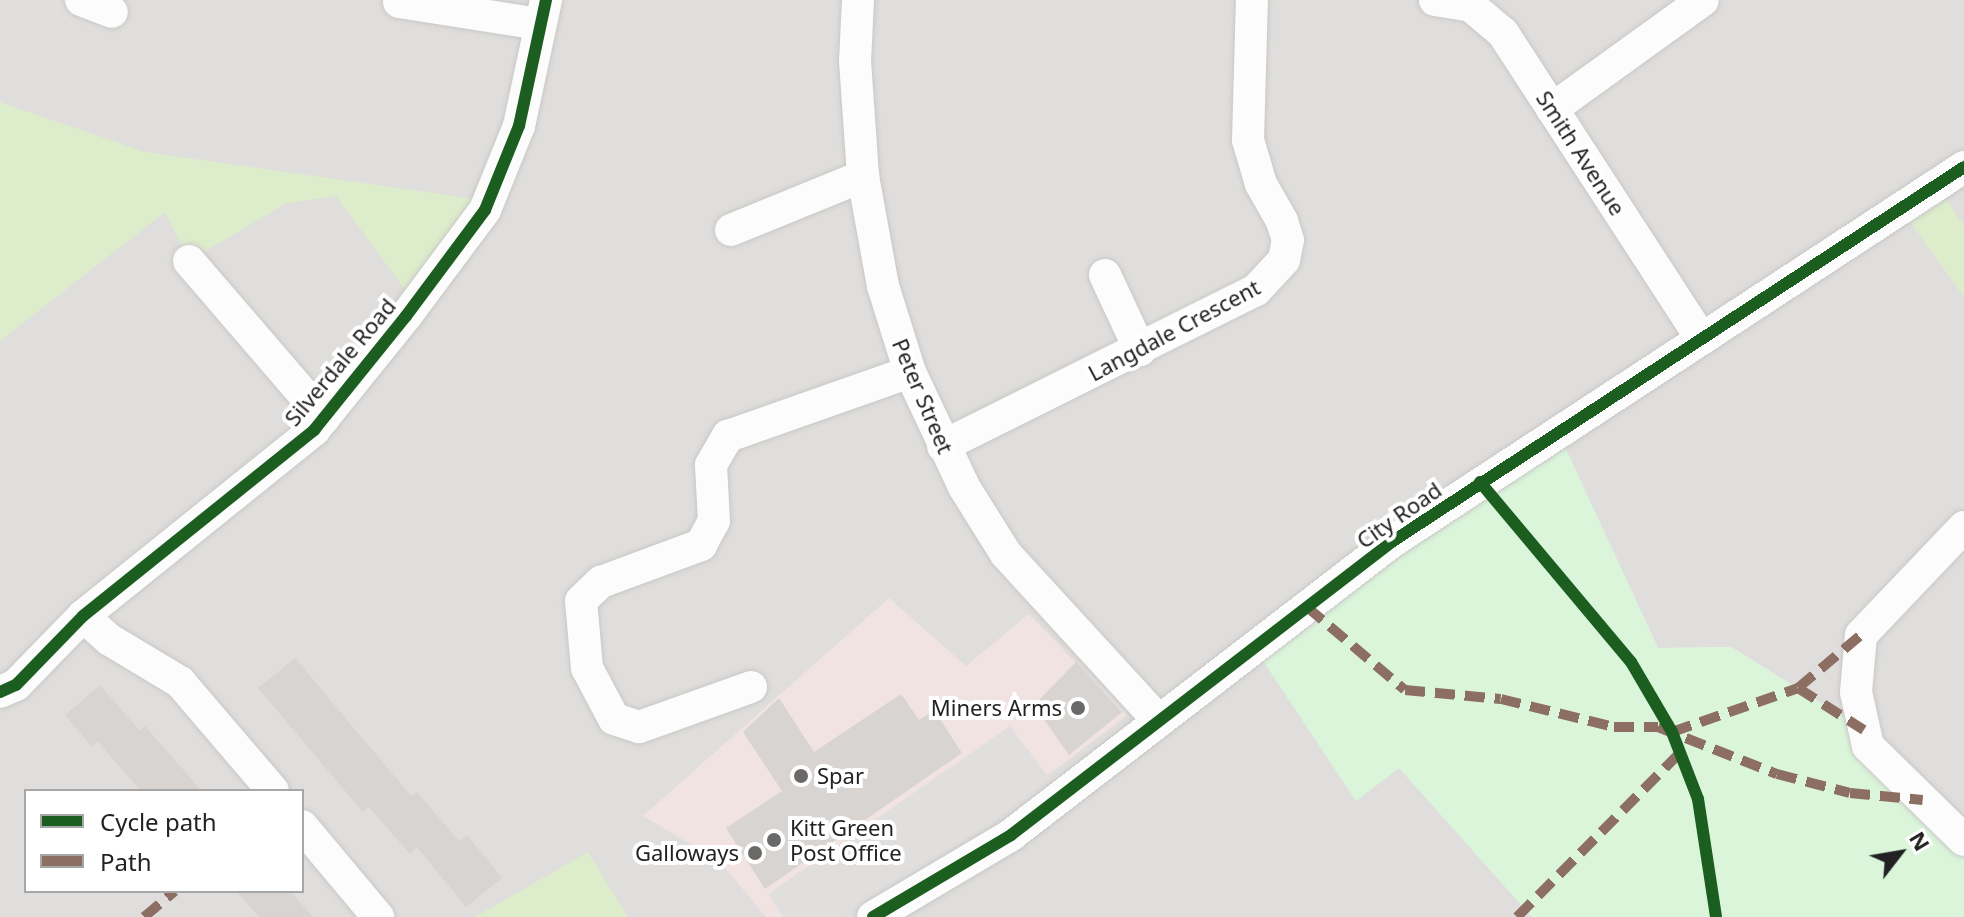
<!DOCTYPE html>
<style>
body{margin:0}
#map{position:relative;width:1964px;height:917px;overflow:hidden;background:#f0eeeb;font-family:"Noto Sans",sans-serif}
div>[style]{position:absolute}
.residential>*{inset:0;background:#dfdedc}
.commercial>*{inset:0;background:#f1e3e1}
.grass>*{inset:0;background:#ddeccb}
.park>*{inset:0;background:#daf5da}
.parking>*{inset:0;background:#e0dfde}
.building>*{inset:0;background:#d7d4d2}
.roads{filter:drop-shadow(0 0 2px #c9c8c7) drop-shadow(0 0 2px #c9c8c7)}
.minor>*{height:32px;margin:-16px;padding:0 16px;transform-origin:16px;border-radius:16px;background:#fdfcfc}
.quiet>*{height:10px;margin-top:-5px;transform-origin:0;background:repeating-linear-gradient(90deg,#8d6e63 0 20px,transparent 0 30px)}
.cycleway>*{height:12px;margin:-6px;padding:0 6px;transform-origin:6px;border-radius:6px;background:#1b5e20}
.dots>*{width:22px;height:22px;translate:-50% -50%;box-sizing:border-box;border:4px solid #fff;border-radius:50%}
span{translate:-50% -50%;white-space:nowrap;text-align:center;line-height:1.15;-webkit-text-stroke:8px #fff;paint-order:stroke}
.street-label{font-size:22px;color:#222}
.poi-label{font-size:22px;color:#222}
.right{translate:-100% -50%;text-align:right}
.left{translate:0 -50%;text-align:left}
.legend{position:absolute;left:24px;top:789px;width:280px;height:104px;box-sizing:border-box;background:#fff;border:2px solid #a7a7a7;margin:0;padding:10px 14px;list-style:none;font-size:24px;color:#222}
.legend li{display:flex;align-items:center;gap:16px;height:40px}
.legend b{width:40px;border:2px solid #a7a7a7}
.north{position:absolute;left:1860px;top:813px;width:80px;height:80px;-webkit-text-stroke:6px #fff;paint-order:stroke;rotate:59deg;font-size:22px;font-weight:700;line-height:32px;text-align:center;color:#222}
.north::after{content:'';display:block;margin:auto;width:28px;height:36px;background:#222;clip-path:polygon(50% 0,100% 100%,50% 72%,0 100%)}
</style>
<div id="map">
<div class="residential">
<i style="clip-path:polygon(evenodd,0 0,1964px 0,1964px 832px,1864px 730px,1731px 647px,1658px 648px,1558px 433px,1356px 800px,1399px 767px,1532px 917px,0 917px,0 0,26px 791px,302px 791px,302px 891px,26px 891px,26px 791px)"></i>
</div>
<div class="commercial">
<i style="clip-path:polygon(889px 598px,966px 666px,1029px 614px,1127px 715px,976px 830px,831px 917px,766px 917px,720px 862px,643px 816px)"></i>
</div>
<div class="grass">
<i style="clip-path:polygon(0 102px,145px 152px,489px 201px,415px 303px,336px 196px,285px 204px,189px 261px,165px 212px,0 341px)"></i>
<i style="clip-path:polygon(1937px 185px,1964px 226px,1964px 297px,1901px 209px)"></i>
<i style="clip-path:polygon(588px 852px,628px 917px,475px 917px)"></i>
</div>
<div class="park">
<i style="clip-path:polygon(1558px 432px,1658px 648px,1731px 647px,1864px 730px,1964px 827px,1964px 917px,1532px 917px,1399px 768px,1356px 801px,1263px 661px)"></i>
</div>
<div class="parking">
<i style="clip-path:polygon(10px 0,120px 0,110px 32px,9px 4px)"></i>
<i style="clip-path:polygon(1010px 726px,1051px 780px,901px 883px,840px 917px,783px 917px,768px 894px)"></i>
</div>
<div class="building">
<i style="clip-path:polygon(295px 658px,411px 796px,417px 792px,459px 841px,467px 835px,502px 878px,466px 907px,417px 847px,410px 854px,369px 807px,363px 812px,258px 688px)"></i>
<i style="clip-path:polygon(1076px 662px,1122px 712px,1069px 755px,1034px 705px)"></i>
<i style="clip-path:polygon(100px 685px,140px 731px,145px 726px,202px 791px,141px 791px,98px 742px,92px 747px,65px 715px)"></i>
<i style="clip-path:polygon(901px 694px,919px 720px,934px 710px,962px 753px,765px 889px,726px 828px,782px 791px,743px 732px,779px 698px,814px 752px)"></i>
<i style="clip-path:polygon(236px 891px,290px 891px,313px 917px,259px 917px)"></i>
</div>
<div class="roads">
<div class="minor">
<i style="left:81px;top:0;width:33px;rotate:21deg"></i>
<i style="left:858px;top:0;width:61px;rotate:92.8deg"></i>
<i style="left:855px;top:61px;width:115px;rotate:86deg"></i>
<i style="left:863px;top:176px;width:112px;rotate:79.7deg"></i>
<i style="left:883px;top:286px;width:90px;rotate:72.6deg"></i>
<i style="left:910px;top:372px;width:127px;rotate:64.8deg"></i>
<i style="left:964px;top:487px;width:79px;rotate:57.9deg"></i>
<i style="left:1006px;top:554px;width:226px;rotate:47.5deg"></i>
<i style="left:1435px;top:0;width:36px;rotate:9deg"></i>
<i style="left:1471px;top:6px;width:42px;rotate:40.2deg"></i>
<i style="left:1503px;top:33px;width:365px;rotate:57deg"></i>
<i style="left:399px;top:2px;width:142px;rotate:8.9deg"></i>
<i style="left:1552px;top:109px;width:186px;rotate:-35.8deg"></i>
<i style="left:731px;top:230px;width:143px;rotate:-22.2deg"></i>
<i style="left:189px;top:261px;width:207px;rotate:49.3deg"></i>
<i style="left:1105px;top:275px;width:83px;rotate:65deg"></i>
<i style="left:943px;top:446px;width:350px;rotate:-26.5deg"></i>
<i style="left:1256px;top:290px;width:41px;rotate:-47deg"></i>
<i style="left:1284px;top:260px;width:20px;rotate:-79deg"></i>
<i style="left:1288px;top:240px;width:20px;rotate:-108deg"></i>
<i style="left:1282px;top:221px;width:43px;rotate:-119.6deg"></i>
<i style="left:1261px;top:184px;width:46px;rotate:-106.5deg"></i>
<i style="left:1248px;top:140px;width:140px;rotate:-88.4deg"></i>
<i style="left:1964px;top:527px;width:149px;rotate:133.6deg"></i>
<i style="left:1861px;top:635px;width:57px;rotate:95deg"></i>
<i style="left:1856px;top:692px;width:55px;rotate:77.5deg"></i>
<i style="left:1868px;top:746px;width:134px;rotate:44.4deg"></i>
<i style="left:83px;top:616px;width:36px;rotate:42deg"></i>
<i style="left:110px;top:640px;width:82px;rotate:31deg"></i>
<i style="left:180px;top:682px;width:143px;rotate:49.5deg"></i>
<i style="left:751px;top:687px;width:119px;rotate:160.3deg"></i>
<i style="left:639px;top:727px;width:26px;rotate:-162deg"></i>
<i style="left:614px;top:719px;width:58px;rotate:-117.9deg"></i>
<i style="left:587px;top:668px;width:67px;rotate:-95.1deg"></i>
<i style="left:581px;top:601px;width:28px;rotate:-44deg"></i>
<i style="left:601px;top:582px;width:107px;rotate:-20.3deg"></i>
<i style="left:701px;top:545px;width:27px;rotate:-62deg"></i>
<i style="left:714px;top:521px;width:56px;rotate:-93.1deg"></i>
<i style="left:711px;top:465px;width:34px;rotate:-60deg"></i>
<i style="left:728px;top:436px;width:193px;rotate:-19.4deg"></i>
<i style="left:0;top:692px;width:17px;rotate:-24deg"></i>
<i style="left:16px;top:685px;width:96px;rotate:-45.8deg"></i>
<i style="left:83px;top:616px;width:297px;rotate:-38.8deg"></i>
<i style="left:314px;top:430px;width:146px;rotate:-51.1deg"></i>
<i style="left:406px;top:316px;width:132px;rotate:-53.3deg"></i>
<i style="left:485px;top:210px;width:91px;rotate:-68deg"></i>
<i style="left:519px;top:126px;width:129px;rotate:-77.9deg"></i>
<i style="left:302px;top:826px;width:119px;rotate:50.1deg"></i>
<i style="left:873px;top:917px;width:161px;rotate:-30.7deg"></i>
<i style="left:1011px;top:835px;width:482px;rotate:-37.6deg"></i>
<i style="left:1393px;top:541px;width:683px;rotate:-33.22deg"></i>
</div>
</div>
<div class="quiet">
<i style="left:1307px;top:607px;width:128px;rotate:40.3deg"></i>
<i style="left:1405px;top:690px;width:96px;rotate:5.4deg"></i>
<i style="left:1501px;top:699px;width:116px;rotate:13.9deg"></i>
<i style="left:1614px;top:727px;width:44px"></i>
<i style="left:1658px;top:727px;width:128px;rotate:21.6deg"></i>
<i style="left:1777px;top:774px;width:75px;rotate:14.6deg"></i>
<i style="left:1850px;top:793px;width:73px;rotate:5.5deg"></i>
<i style="left:1798px;top:688px;width:78px;rotate:32.5deg"></i>
<i style="left:1672px;top:732px;width:133px;rotate:-19.2deg"></i>
<i style="left:1798px;top:688px;width:82px;rotate:-40.1deg"></i>
<i style="left:144px;top:917px;width:40px;rotate:-40deg"></i>
<i style="left:1517px;top:917px;width:231px;rotate:-45.2deg"></i>
</div>
<div class="cycleway">
<i style="left:1480px;top:482px;width:235px;rotate:50deg"></i>
<i style="left:1631px;top:662px;width:81px;rotate:59.6deg"></i>
<i style="left:1672px;top:732px;width:72px;rotate:68.8deg"></i>
<i style="left:1698px;top:799px;width:119px;rotate:81.3deg"></i>
<i style="left:0;top:692px;width:17px;rotate:-24deg"></i>
<i style="left:16px;top:685px;width:96px;rotate:-45.8deg"></i>
<i style="left:83px;top:616px;width:297px;rotate:-38.8deg"></i>
<i style="left:314px;top:430px;width:146px;rotate:-51.1deg"></i>
<i style="left:406px;top:316px;width:132px;rotate:-53.3deg"></i>
<i style="left:485px;top:210px;width:91px;rotate:-68deg"></i>
<i style="left:519px;top:126px;width:129px;rotate:-77.9deg"></i>
<i style="left:873px;top:917px;width:161px;rotate:-30.7deg"></i>
<i style="left:1011px;top:835px;width:482px;rotate:-37.6deg"></i>
<i style="left:1393px;top:541px;width:683px;rotate:-33.22deg"></i>
</div>
<div class="dots">
<i style="left:1078px;top:708px;background:#6a6968"></i>
<i style="left:801px;top:776px;background:#6a6968"></i>
<i style="left:774px;top:840px;background:#6a6968"></i>
<i style="left:755px;top:853px;background:#6a6968"></i>
</div>
<div class="street-label">
<span style="left:1581px;top:153px;rotate:57deg">Smith Avenue</span>
<span style="left:1174px;top:330px;rotate:-28deg">Langdale Crescent</span>
<span style="left:340px;top:362px;rotate:-50deg">Silverdale Road</span>
<span style="left:923px;top:396px;rotate:67deg">Peter Street</span>
<span style="left:1399px;top:515px;rotate:-35deg">City Road</span>
</div>
<div class="poi-label">
<span class="right" style="left:1062px;top:708px">Miners Arms</span>
<span class="left" style="left:817px;top:776px">Spar</span>
<span class="left" style="left:790px;top:840px">Kitt Green<br>Post Office</span>
<span class="right" style="left:739px;top:853px">Galloways</span>
</div>
<ul class="legend">
<li><b style="height:10px;background:#1b5e20"></b>Cycle path</li>
<li><b style="height:10px;background:#8d6e63"></b>Path</li>
</ul>
<div class="north">N</div>
</div>
